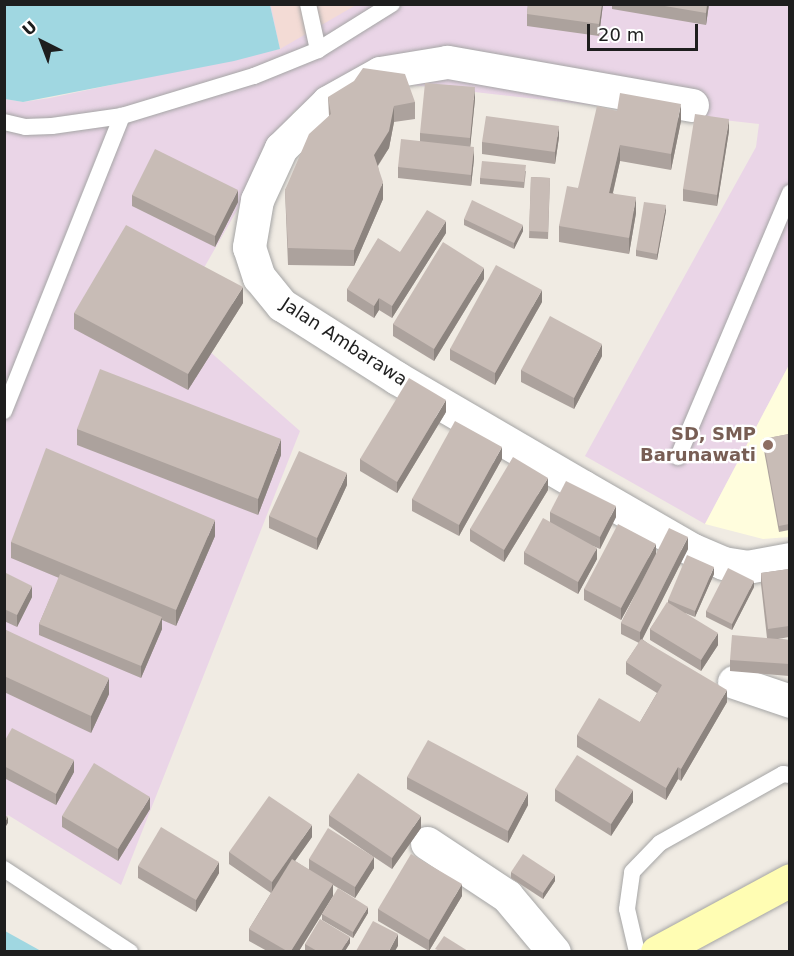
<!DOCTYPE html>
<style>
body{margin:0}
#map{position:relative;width:794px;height:956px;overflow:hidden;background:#f0ebe3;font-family:"DejaVu Sans",sans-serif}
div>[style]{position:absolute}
.industrial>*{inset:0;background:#ead5e7}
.education>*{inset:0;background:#fffddd}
.military>*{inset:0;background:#f3dbd5}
.water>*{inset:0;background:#a0d7e1}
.roads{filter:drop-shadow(0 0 2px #a5a5a5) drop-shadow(0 0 2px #a5a5a5)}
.lane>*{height:16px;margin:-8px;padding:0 8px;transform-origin:8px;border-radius:8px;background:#fff}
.street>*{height:33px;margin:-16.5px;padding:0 16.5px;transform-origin:16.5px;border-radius:16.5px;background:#fff}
.secondary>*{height:33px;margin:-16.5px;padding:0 16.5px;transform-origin:16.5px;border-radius:16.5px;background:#fffdb3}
.wall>*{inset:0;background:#aca29d}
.shaded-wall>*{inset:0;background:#8c847f}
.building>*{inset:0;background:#c8bcb6}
.dots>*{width:16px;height:16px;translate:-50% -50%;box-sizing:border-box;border:3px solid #fff;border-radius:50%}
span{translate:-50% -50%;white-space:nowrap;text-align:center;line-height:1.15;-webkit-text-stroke:4.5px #fff;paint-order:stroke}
.street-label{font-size:18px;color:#1e1e1e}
.education-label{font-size:18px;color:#785e54;font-weight:700}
.right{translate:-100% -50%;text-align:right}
.frame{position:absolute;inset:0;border:6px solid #1e1e1e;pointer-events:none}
.north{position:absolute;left:12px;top:12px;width:60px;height:60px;-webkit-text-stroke:4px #fff;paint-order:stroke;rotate:318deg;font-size:16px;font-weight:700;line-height:24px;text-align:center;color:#1e1e1e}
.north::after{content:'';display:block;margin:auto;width:21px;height:27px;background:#1e1e1e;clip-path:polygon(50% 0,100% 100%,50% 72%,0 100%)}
.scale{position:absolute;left:587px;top:24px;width:111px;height:27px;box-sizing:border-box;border:3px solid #1e1e1e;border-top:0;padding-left:8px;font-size:18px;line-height:21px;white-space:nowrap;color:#1e1e1e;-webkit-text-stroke:4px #fff;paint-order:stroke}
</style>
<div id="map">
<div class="industrial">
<i style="clip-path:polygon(270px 5px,789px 5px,789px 365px,705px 524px,585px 456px,756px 147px,759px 124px,367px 80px,294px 111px,174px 320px,300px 431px,121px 885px,8px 815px,5px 819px,5px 99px,23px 102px,50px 98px,280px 49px)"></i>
</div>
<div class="education">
<i style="clip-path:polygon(789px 365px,789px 537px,763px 539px,705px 524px)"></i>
</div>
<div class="military">
<i style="clip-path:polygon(271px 4px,356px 5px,280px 49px)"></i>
</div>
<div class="water">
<i style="clip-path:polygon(4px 5px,270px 5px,280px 49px,234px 61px,23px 102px,5px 99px)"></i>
<i style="clip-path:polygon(5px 931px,41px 951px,5px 951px)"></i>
</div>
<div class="roads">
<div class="lane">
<i style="left:308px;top:4px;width:47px;rotate:77.7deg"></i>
<i style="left:4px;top:122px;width:22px;rotate:13deg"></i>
<i style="left:25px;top:127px;width:27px;rotate:-2deg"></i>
<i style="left:52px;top:126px;width:71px;rotate:-8.1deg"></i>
<i style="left:122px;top:116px;width:138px;rotate:-16.9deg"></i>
<i style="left:254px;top:76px;width:69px;rotate:-22.1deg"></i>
<i style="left:318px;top:50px;width:87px;rotate:-31.9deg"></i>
<i style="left:4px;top:411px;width:318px;rotate:-68.2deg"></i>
<i style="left:678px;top:457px;width:287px;rotate:-67deg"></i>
<i style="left:4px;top:869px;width:151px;rotate:33.4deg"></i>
<i style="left:637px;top:952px;width:44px;rotate:-103.1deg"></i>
<i style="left:627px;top:909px;width:37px;rotate:-82deg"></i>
<i style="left:632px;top:872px;width:40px;rotate:-46deg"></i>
<i style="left:660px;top:843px;width:141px;rotate:-29.3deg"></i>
<i style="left:783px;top:774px;width:7px;rotate:8deg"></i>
</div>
<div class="street">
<i style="left:692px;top:105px;width:249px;rotate:-170deg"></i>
<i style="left:447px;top:62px;width:68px;rotate:170.7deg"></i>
<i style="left:380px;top:73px;width:60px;rotate:150.9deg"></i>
<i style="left:328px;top:102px;width:66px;rotate:135.6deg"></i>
<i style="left:281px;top:148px;width:57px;rotate:114.8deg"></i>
<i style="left:257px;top:200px;width:48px;rotate:99.7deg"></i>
<i style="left:249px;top:247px;width:32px;rotate:72deg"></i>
<i style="left:259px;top:277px;width:36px;rotate:51deg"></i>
<i style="left:282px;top:305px;width:136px;rotate:32.4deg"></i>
<i style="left:397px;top:378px;width:214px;rotate:30.3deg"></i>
<i style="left:582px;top:486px;width:128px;rotate:30deg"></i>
<i style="left:693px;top:550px;width:33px;rotate:23deg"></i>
<i style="left:723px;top:563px;width:24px;rotate:9deg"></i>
<i style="left:747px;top:567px;width:44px;rotate:-10.5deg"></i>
<i style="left:734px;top:682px;width:59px;rotate:18.7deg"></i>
<i style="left:427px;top:843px;width:96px;rotate:33.5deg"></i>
<i style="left:507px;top:896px;width:73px;rotate:50deg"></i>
</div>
<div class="secondary">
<i style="left:657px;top:952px;width:151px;rotate:-28.4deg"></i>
</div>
</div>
<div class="wall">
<i style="clip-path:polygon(528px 4px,603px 4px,599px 36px,527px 26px,527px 14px)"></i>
<i style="clip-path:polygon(612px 4px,709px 4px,706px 25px,612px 9px)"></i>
<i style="clip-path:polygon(328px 97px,415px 102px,415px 119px,394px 122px,389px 148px,378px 166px,383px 199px,354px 266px,288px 265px,285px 190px,329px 116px)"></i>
<i style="clip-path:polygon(475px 99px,470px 147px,474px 159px,471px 186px,398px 178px,398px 167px,420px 141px,420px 133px)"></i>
<i style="clip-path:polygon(617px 111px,681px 121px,671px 170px,620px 161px,613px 193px,636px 213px,629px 254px,559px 242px,559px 226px)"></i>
<i style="clip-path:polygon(729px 131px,717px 206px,683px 201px,683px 189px)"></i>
<i style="clip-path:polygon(559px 137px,555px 164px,482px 154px,482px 142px)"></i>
<i style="clip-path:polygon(526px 171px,524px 188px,480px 184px,480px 178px)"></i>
<i style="clip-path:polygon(531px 177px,550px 178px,548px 239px,529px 238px)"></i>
<i style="clip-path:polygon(132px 195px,238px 202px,215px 247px,132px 206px)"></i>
<i style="clip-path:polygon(666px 211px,657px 260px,636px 256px,636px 250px)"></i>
<i style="clip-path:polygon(464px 219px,523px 231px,514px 249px,464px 225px)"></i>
<i style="clip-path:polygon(446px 233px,392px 318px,379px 310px,374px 318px,347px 301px,347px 289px,400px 252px)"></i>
<i style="clip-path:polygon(484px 279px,434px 361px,393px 336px,393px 324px)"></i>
<i style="clip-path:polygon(542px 302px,495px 385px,450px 360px,450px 349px)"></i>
<i style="clip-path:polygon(243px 303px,188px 390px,74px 329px,74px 313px)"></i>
<i style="clip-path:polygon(602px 356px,574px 409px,521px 382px,521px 370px)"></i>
<i style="clip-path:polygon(446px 412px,397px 493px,360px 471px,360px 459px)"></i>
<i style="clip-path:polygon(77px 429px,281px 455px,258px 515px,77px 445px)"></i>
<i style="clip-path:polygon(789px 434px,789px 530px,779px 532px,763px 445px,763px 439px)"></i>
<i style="clip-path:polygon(502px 459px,459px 536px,412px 511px,412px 499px)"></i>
<i style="clip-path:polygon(347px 485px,317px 550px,269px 528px,269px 516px)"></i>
<i style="clip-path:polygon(548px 490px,504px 562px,470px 541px,470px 529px)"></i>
<i style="clip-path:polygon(550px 512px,616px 517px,600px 549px,593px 546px,597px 559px,578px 594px,524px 564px,524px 552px,550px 522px)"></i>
<i style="clip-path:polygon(215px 536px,176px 626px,162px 620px,162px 629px,141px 678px,39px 635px,39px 624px,59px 578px,11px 558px,11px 542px)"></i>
<i style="clip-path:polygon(688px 549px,642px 639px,727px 702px,681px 781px,678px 779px,666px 800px,577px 747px,577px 735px,640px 722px,657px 693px,626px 674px,626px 662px,639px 643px,621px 634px,621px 623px,640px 586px,621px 620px,584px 600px,584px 589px,656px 554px)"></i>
<i style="clip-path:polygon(789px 569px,789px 637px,778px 639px,789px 640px,789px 676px,730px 671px,730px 660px,767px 638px,761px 584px,761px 573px)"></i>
<i style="clip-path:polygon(4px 572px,32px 597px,17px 627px,4px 621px)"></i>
<i style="clip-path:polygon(714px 574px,695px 617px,685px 613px,718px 645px,701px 671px,650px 640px,650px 629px,668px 603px,668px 600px)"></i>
<i style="clip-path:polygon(754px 587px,732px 630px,706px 617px,706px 611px)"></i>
<i style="clip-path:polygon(4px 629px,109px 694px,91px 733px,4px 692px)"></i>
<i style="clip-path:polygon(4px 742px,74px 772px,56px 805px,4px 778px)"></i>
<i style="clip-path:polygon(407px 777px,528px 805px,508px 843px,407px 789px)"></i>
<i style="clip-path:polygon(555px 789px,633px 802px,611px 836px,555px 801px)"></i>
<i style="clip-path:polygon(150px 809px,118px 861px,62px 827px,62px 816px)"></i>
<i style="clip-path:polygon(329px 815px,421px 828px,392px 869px,374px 857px,374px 868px,355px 898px,333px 885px,333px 896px,299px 951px,267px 951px,249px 941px,249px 929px,271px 893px,229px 864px,229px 852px,312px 837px,295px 861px,309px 870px,309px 859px,372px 856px,329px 826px)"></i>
<i style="clip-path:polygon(138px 866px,219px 873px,196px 912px,138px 878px)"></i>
<i style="clip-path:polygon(511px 872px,555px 881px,543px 899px,511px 878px)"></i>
<i style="clip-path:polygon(462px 896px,429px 951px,378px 921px,378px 909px)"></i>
<i style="clip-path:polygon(368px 913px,353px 938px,322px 920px,322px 914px)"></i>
<i style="clip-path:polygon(350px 943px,345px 951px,307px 951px,305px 950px,305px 944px)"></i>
</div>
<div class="shaded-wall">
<i style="clip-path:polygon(602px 4px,603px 4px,599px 36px,599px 24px)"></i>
<i style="clip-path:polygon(707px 4px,709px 4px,706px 25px,706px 13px)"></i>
<i style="clip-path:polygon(475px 87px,475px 99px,470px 149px,470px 138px)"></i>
<i style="clip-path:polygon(681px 104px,681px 121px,671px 170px,671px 154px)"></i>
<i style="clip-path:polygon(394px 106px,394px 122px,389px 148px,374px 171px,374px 155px)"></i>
<i style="clip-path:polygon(729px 119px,729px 131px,717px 206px,717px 195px)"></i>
<i style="clip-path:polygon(559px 126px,559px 137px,555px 164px,555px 152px)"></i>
<i style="clip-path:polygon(620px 145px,620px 161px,609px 209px,609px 193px)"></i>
<i style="clip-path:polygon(474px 147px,474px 159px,471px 186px,471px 175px)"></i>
<i style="clip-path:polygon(383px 182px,383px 199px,354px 266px,354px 250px)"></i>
<i style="clip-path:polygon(238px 190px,238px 202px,215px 247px,215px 236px)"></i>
<i style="clip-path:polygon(636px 197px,636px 213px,629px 254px,629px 238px)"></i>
<i style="clip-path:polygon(666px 205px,666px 211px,657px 260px,657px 254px)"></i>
<i style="clip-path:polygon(446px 221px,446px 233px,392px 318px,392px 306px)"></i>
<i style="clip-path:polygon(523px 225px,523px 231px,514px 249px,514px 243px)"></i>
<i style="clip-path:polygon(484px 268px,484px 279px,434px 361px,434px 349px)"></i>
<i style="clip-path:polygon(243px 287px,243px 303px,188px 390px,188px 374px)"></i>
<i style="clip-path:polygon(542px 290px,542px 302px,495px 385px,495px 373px)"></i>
<i style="clip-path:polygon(379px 298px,379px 310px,374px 318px,374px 306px)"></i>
<i style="clip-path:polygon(602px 344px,602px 356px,574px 409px,574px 398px)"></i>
<i style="clip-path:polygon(446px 400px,446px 412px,397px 493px,397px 482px)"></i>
<i style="clip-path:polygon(281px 439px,281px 455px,258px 515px,258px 499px)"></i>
<i style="clip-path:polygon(502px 447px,502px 459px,459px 536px,459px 525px)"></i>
<i style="clip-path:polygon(347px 473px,347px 485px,317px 550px,317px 538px)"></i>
<i style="clip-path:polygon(548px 478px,548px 490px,504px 562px,504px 550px)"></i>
<i style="clip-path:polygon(616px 506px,616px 517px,600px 549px,600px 537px)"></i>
<i style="clip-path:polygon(215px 520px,215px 536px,176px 626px,176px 610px)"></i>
<i style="clip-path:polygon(688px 537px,688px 549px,640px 644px,640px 632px)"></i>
<i style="clip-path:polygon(656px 544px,656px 555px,621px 620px,621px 608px)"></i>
<i style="clip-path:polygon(597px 548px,597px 559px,578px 594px,578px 582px)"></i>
<i style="clip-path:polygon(714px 567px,714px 574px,695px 617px,695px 611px)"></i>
<i style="clip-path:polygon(754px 581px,754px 587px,732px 630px,732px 624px)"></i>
<i style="clip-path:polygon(32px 586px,32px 597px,17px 627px,17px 615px)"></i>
<i style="clip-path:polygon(162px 617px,162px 629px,141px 678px,141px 666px)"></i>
<i style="clip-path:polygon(718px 633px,718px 645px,701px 671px,701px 660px)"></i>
<i style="clip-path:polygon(109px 678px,109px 694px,91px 733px,91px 716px)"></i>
<i style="clip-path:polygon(727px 690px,727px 702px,681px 781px,681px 769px)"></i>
<i style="clip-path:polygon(74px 760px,74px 772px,56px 805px,56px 794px)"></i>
<i style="clip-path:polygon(678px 767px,678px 779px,666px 800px,666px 788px)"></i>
<i style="clip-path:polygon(633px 790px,633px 802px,611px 836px,611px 824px)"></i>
<i style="clip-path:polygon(528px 793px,528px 805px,508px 843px,508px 831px)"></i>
<i style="clip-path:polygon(150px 797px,150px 809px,118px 861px,118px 849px)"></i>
<i style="clip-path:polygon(421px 816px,421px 828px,392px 869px,392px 858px)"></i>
<i style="clip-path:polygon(8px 817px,8px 823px,4px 829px,4px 823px)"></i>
<i style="clip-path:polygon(312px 825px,312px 837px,272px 893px,272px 882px)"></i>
<i style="clip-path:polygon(374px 857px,374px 868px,355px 898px,355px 887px)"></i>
<i style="clip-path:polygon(219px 862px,219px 873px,196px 912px,196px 900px)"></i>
<i style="clip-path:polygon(555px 875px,555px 881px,543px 899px,543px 893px)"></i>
<i style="clip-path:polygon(333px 884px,333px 896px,299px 951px,291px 951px)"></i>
<i style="clip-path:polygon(462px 884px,462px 896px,429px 951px,429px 940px)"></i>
<i style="clip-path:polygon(368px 907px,368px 913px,353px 938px,353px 932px)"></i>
<i style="clip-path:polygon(398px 934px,398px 946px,395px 951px,389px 951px)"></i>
<i style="clip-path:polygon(350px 937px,350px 943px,345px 951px,341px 951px)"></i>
</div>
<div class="building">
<i style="clip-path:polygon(528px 4px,602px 4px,599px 24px,527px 14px)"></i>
<i style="clip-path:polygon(653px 4px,707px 4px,706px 13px)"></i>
<i style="clip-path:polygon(363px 68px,405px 74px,415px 102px,394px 106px,389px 131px,374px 155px,383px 182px,354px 250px,288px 248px,285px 190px,309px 134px,331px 114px,328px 97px,354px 81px)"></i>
<i style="clip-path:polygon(425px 83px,475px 87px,470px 138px,420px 133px)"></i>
<i style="clip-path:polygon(620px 93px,681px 104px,671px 154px,620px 145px,609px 193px,636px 197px,629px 238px,559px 226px,567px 186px,578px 188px,597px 106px,617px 111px)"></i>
<i style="clip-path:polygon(695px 114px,729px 119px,717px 195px,683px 189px)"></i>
<i style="clip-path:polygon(486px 116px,559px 126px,555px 152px,482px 142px)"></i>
<i style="clip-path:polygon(401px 139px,474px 147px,471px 175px,398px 167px)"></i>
<i style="clip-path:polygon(155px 149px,238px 190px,215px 236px,132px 195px)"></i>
<i style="clip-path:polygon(482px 161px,526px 165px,524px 182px,480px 178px)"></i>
<i style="clip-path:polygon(531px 177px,550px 178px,548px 232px,529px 231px)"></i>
<i style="clip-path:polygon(472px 200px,523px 225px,514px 243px,464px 219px)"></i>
<i style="clip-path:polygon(644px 202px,666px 205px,657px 254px,636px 250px)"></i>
<i style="clip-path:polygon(427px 210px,446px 221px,392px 306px,379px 298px,374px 306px,347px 289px,378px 238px,400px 252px)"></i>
<i style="clip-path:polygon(126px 225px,243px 287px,188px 374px,74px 313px)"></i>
<i style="clip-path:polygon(443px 242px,484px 268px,434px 349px,393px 324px)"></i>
<i style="clip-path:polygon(496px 265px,542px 290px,495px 373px,450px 349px)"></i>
<i style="clip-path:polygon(550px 316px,602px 344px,574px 398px,521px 370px)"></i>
<i style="clip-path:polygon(100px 369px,281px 439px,258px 499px,77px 429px)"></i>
<i style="clip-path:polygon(409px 378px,446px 400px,397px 482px,360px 459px)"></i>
<i style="clip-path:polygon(455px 421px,502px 447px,459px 525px,412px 499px)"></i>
<i style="clip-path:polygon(789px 434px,789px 524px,779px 526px,763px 439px)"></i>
<i style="clip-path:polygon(46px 448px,215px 520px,176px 610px,11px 542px)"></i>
<i style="clip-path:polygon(299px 451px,347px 473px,317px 538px,269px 516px)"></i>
<i style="clip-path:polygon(513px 457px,548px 478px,504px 550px,470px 529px)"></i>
<i style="clip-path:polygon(566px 481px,616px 506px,600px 537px,550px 512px)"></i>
<i style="clip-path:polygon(543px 518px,597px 548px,578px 582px,524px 552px)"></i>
<i style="clip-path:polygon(618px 524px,656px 544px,621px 608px,584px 589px)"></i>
<i style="clip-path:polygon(669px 528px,688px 537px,640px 632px,621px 623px)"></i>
<i style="clip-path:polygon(687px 555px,714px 567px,695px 611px,668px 600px)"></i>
<i style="clip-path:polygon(728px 568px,754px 581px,732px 624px,706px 611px)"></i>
<i style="clip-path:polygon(789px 569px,789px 626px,768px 629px,761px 573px)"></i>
<i style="clip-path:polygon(4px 572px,32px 586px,17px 615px,4px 609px)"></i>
<i style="clip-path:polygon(60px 574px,162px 617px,141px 666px,39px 624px)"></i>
<i style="clip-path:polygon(667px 602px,718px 633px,701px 660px,650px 629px)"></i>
<i style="clip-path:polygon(4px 629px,109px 678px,91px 716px,4px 676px)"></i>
<i style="clip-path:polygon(732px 635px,789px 640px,789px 664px,730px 660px)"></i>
<i style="clip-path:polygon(641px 639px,727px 690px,681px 769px,678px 767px,666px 788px,577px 735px,599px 698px,640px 722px,662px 685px,626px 662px)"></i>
<i style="clip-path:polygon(12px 728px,74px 760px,56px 794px,4px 766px,4px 742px)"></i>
<i style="clip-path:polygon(428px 740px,528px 793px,508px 831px,407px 777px)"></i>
<i style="clip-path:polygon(577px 755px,633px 790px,611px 824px,555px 789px)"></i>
<i style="clip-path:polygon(94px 763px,150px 797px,118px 849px,62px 816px)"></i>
<i style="clip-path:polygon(358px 773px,421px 816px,392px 858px,329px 815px)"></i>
<i style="clip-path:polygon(269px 796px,312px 825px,272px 882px,229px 852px)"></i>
<i style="clip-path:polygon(4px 815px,8px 817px,4px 823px)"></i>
<i style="clip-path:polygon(161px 827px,219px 862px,196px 900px,138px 866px)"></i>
<i style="clip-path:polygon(328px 828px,374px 857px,355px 887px,309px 859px)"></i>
<i style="clip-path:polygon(411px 854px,462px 884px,429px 940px,378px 909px)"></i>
<i style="clip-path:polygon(523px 854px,555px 875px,543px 893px,511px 872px)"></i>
<i style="clip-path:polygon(292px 859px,333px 884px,291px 951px,287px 951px,249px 929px)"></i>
<i style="clip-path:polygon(338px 888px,368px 907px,353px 932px,322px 914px)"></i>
<i style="clip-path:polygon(320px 919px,350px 937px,341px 951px,317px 951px,305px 944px)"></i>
<i style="clip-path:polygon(373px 921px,398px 934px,389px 951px,356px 951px)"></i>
<i style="clip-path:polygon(444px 936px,468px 951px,440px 951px,435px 949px)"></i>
</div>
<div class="dots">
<i style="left:768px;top:445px;background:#8d6e63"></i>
</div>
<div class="street-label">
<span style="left:344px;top:342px;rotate:33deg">Jalan Ambarawa</span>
</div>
<div class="education-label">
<span class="right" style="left:756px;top:445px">SD, SMP<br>Barunawati</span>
</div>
<div class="frame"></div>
<div class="north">U</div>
<div class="scale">20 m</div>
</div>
